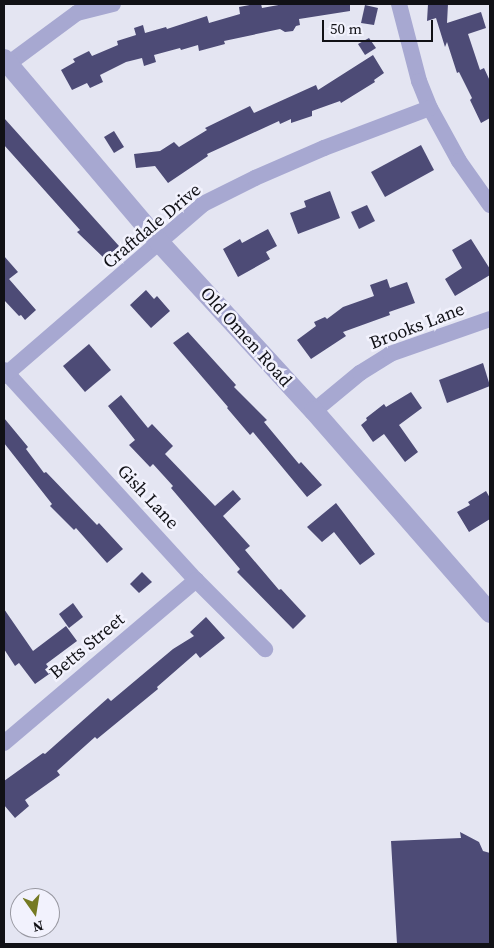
<!DOCTYPE html>
<style>
body{margin:0}
#map{position:relative;width:494px;height:948px;overflow:hidden;background:#e4e5f2;font-family:"Source Serif 4",serif}
div>[style]{position:absolute}
.building>*{inset:0;background:#4d4b76}
.minor>*{height:16px;margin:-8px;padding:0 8px;transform-origin:8px;border-radius:8px;background:#a7a8d1}
.tertiary>*{height:20px;margin:-10px;padding:0 10px;transform-origin:10px;border-radius:10px;background:#a7a8d1}
span{translate:-50% -50%;white-space:nowrap;text-align:center;line-height:1.15;-webkit-text-stroke:5px #f2f2fd;paint-order:stroke}
.street-label{font-size:18px;color:#111116}
.frame{position:absolute;inset:0;border:5px solid #111116;pointer-events:none}
.north{position:absolute;left:10px;top:888px;width:50px;height:50px;box-sizing:border-box;background:#f2f2fd;border:1px solid #9898a1;border-radius:50%;rotate:167deg;font-size:14px;font-weight:700;line-height:20px;text-align:center;color:#111116}
.north::after{content:'';display:block;margin:auto;width:18px;height:22px;background:#757a23;clip-path:polygon(50% 0,100% 100%,50% 72%,0 100%)}
.scale{position:absolute;left:322px;top:20px;width:111px;height:22px;box-sizing:border-box;border:2px solid #111116;border-top:0;padding-left:6px;font-size:15px;line-height:18px;white-space:nowrap;color:#111116;-webkit-text-stroke:4px #f2f2fd;paint-order:stroke}
</style>
<div id="map">
<div class="building">
<i style="clip-path:polygon(255px 4px,261px 4px,262px 8px,284px 4px,350px 4px,350px 11px,299px 19px,300px 25px,296px 26px,293px 31px,285px 32px,280px 29px,224px 41px,225px 44px,199px 51px,198px 45px,181px 50px,180px 48px,154px 55px,156px 62px,144px 66px,142px 58px,126px 62px,100px 75px,103px 82px,90px 88px,87px 83px,72px 90px,61px 70px,75px 62px,73px 59px,89px 51px,92px 56px,118px 45px,117px 41px,136px 35px,134px 28px,143px 25px,145px 33px,166px 27px,167px 29px,207px 16px,209px 23px,240px 14px,239px 7px)"></i>
<i style="clip-path:polygon(428px 4px,448px 4px,447px 23px,481px 12px,486px 28px,468px 34px,480px 70px,484px 68px,490px 81px,490px 118px,481px 123px,470px 100px,472px 98px,459px 72px,457px 73px,447px 42px,445px 47px,436px 18px,427px 21px)"></i>
<i style="clip-path:polygon(365px 5px,378px 8px,374px 25px,361px 23px)"></i>
<i style="clip-path:polygon(369px 38px,376px 48px,365px 55px,358px 44px)"></i>
<i style="clip-path:polygon(373px 55px,384px 73px,374px 80px,375px 82px,341px 103px,340px 101px,312px 111px,312px 116px,291px 123px,291px 119px,280px 124px,279px 121px,207px 154px,208px 156px,168px 183px,155px 166px,136px 168px,134px 154px,160px 151px,174px 142px,179px 147px,207px 130px,205px 128px,250px 106px,254px 113px,316px 85px,318px 90px)"></i>
<i style="clip-path:polygon(4px 118px,119px 246px,105px 259px,77px 232px,80px 230px,4px 145px)"></i>
<i style="clip-path:polygon(114px 131px,124px 147px,114px 153px,104px 137px)"></i>
<i style="clip-path:polygon(421px 145px,434px 170px,385px 197px,371px 172px)"></i>
<i style="clip-path:polygon(330px 191px,340px 218px,298px 234px,290px 213px,306px 207px,304px 201px)"></i>
<i style="clip-path:polygon(367px 205px,375px 221px,359px 229px,351px 212px)"></i>
<i style="clip-path:polygon(268px 229px,277px 246px,266px 252px,270px 259px,238px 277px,223px 249px,240px 239px,242px 243px)"></i>
<i style="clip-path:polygon(471px 239px,490px 269px,490px 275px,455px 296px,445px 279px,462px 268px,452px 250px)"></i>
<i style="clip-path:polygon(4px 256px,18px 272px,9px 279px,36px 310px,25px 320px,21px 315px,19px 316px,4px 300px)"></i>
<i style="clip-path:polygon(387px 279px,390px 288px,407px 282px,415px 303px,389px 312px,390px 315px,343px 332px,346px 336px,311px 359px,297px 340px,316px 326px,314px 322px,325px 317px,327px 319px,343px 307px,374px 296px,370px 285px)"></i>
<i style="clip-path:polygon(146px 290px,154px 299px,157px 296px,170px 311px,151px 328px,130px 305px)"></i>
<i style="clip-path:polygon(188px 332px,236px 385px,234px 387px,267px 420px,264px 422px,299px 464px,301px 462px,322px 485px,307px 497px,253px 432px,250px 435px,227px 408px,228px 407px,173px 343px)"></i>
<i style="clip-path:polygon(89px 344px,111px 370px,85px 392px,63px 366px)"></i>
<i style="clip-path:polygon(483px 363px,490px 386px,447px 403px,439px 380px)"></i>
<i style="clip-path:polygon(411px 392px,422px 408px,399px 425px,418px 452px,405px 462px,384px 434px,373px 442px,361px 425px,367px 420px,366px 418px,384px 404px,386px 407px)"></i>
<i style="clip-path:polygon(121px 395px,148px 428px,152px 424px,173px 446px,165px 454px,215px 506px,233px 490px,241px 499px,223px 516px,250px 546px,245px 550px,279px 590px,281px 589px,306px 616px,293px 629px,237px 572px,240px 569px,171px 488px,173px 486px,153px 464px,150px 467px,129px 445px,135px 440px,108px 406px)"></i>
<i style="clip-path:polygon(4px 418px,28px 447px,26px 449px,44px 473px,46px 472px,97px 525px,99px 523px,123px 549px,107px 563px,76px 528px,74px 530px,50px 506px,52px 504px,4px 443px)"></i>
<i style="clip-path:polygon(486px 491px,490px 498px,490px 519px,469px 532px,457px 512px,470px 505px,468px 502px)"></i>
<i style="clip-path:polygon(336px 503px,375px 554px,360px 565px,334px 532px,322px 542px,307px 527px)"></i>
<i style="clip-path:polygon(142px 572px,152px 582px,139px 593px,130px 584px)"></i>
<i style="clip-path:polygon(73px 603px,83px 617px,69px 628px,59px 614px)"></i>
<i style="clip-path:polygon(4px 609px,33px 651px,66px 626px,77px 641px,46px 664px,52px 672px,35px 684px,19px 663px,15px 666px,4px 649px)"></i>
<i style="clip-path:polygon(206px 617px,225px 638px,200px 658px,196px 653px,157px 687px,158px 689px,97px 739px,95px 737px,57px 771px,60px 775px,25px 800px,29px 806px,15px 818px,4px 805px,4px 781px,43px 753px,45px 754px,108px 698px,111px 701px,173px 649px,194px 636px,190px 632px)"></i>
<i style="clip-path:polygon(460px 832px,479px 842px,483px 851px,490px 853px,490px 944px,397px 944px,391px 841px,461px 838px)"></i>
</div>
<div class="minor">
<i style="left:399px;top:4px;width:80px;rotate:75.4deg"></i>
<i style="left:419px;top:81px;width:29px;rotate:68deg"></i>
<i style="left:430px;top:108px;width:60px;rotate:61.3deg"></i>
<i style="left:459px;top:161px;width:54px;rotate:54.8deg"></i>
<i style="left:8px;top:64px;width:86px;rotate:-36.5deg"></i>
<i style="left:77px;top:13px;width:37px;rotate:-14deg"></i>
<i style="left:4px;top:370px;width:285px;rotate:47.6deg"></i>
<i style="left:196px;top:580px;width:98px;rotate:45deg"></i>
<i style="left:4px;top:376px;width:263px;rotate:-40.8deg"></i>
<i style="left:203px;top:204px;width:58px;rotate:-26.6deg"></i>
<i style="left:255px;top:178px;width:75px;rotate:-23.5deg"></i>
<i style="left:324px;top:148px;width:113px;rotate:-20.7deg"></i>
<i style="left:314px;top:411px;width:60px;rotate:-39.6deg"></i>
<i style="left:360px;top:373px;width:36px;rotate:-32deg"></i>
<i style="left:390px;top:354px;width:106px;rotate:-19.3deg"></i>
<i style="left:4px;top:743px;width:252px;rotate:-40.3deg"></i>
</div>
<div class="tertiary">
<i style="left:4px;top:59px;width:240px;rotate:49.7deg"></i>
<i style="left:159px;top:242px;width:229px;rotate:47.5deg"></i>
<i style="left:314px;top:411px;width:268px;rotate:48.9deg"></i>
</div>
<div class="street-label">
<span style="left:152px;top:226px;rotate:-40deg">Craftdale Drive</span>
<span style="left:417px;top:326px;rotate:-21deg">Brooks Lane</span>
<span style="left:246px;top:337px;rotate:48deg">Old Omen Road</span>
<span style="left:148px;top:497px;rotate:47deg">Gish Lane</span>
<span style="left:87px;top:646px;rotate:-40deg">Betts Street</span>
</div>
<div class="frame"></div>
<div class="north">N</div>
<div class="scale">50 m</div>
</div>
